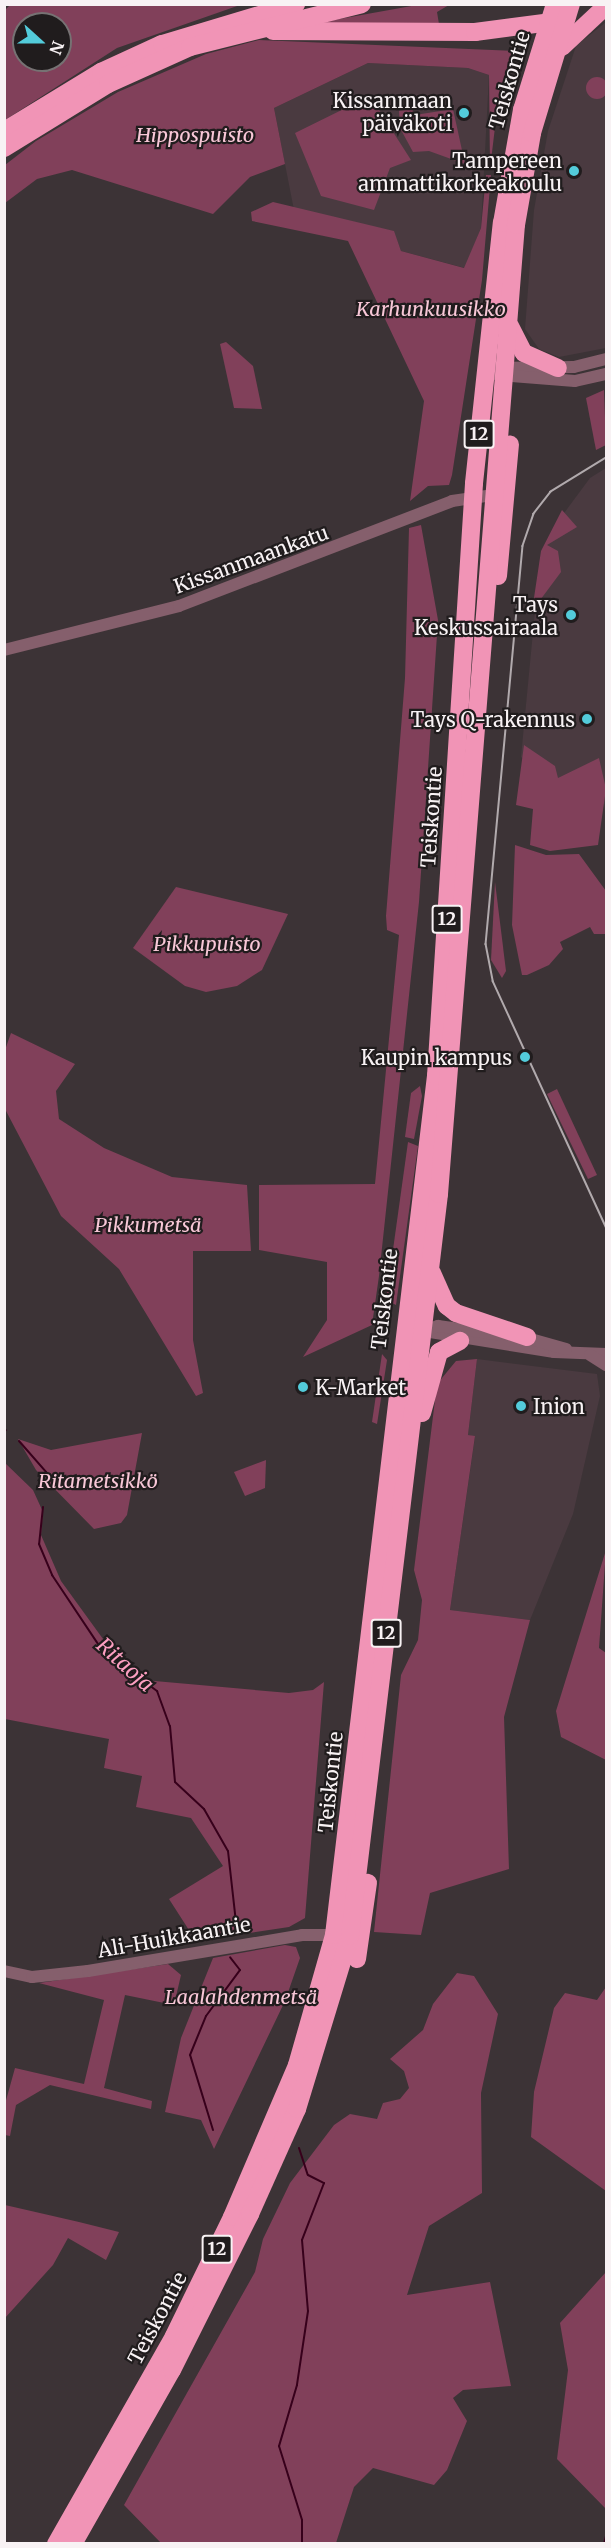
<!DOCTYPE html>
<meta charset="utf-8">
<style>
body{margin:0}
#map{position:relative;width:611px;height:2548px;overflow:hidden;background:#3c3336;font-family:Merriweather,serif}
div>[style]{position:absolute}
.built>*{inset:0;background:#4a3a40}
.green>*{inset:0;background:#81405a}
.round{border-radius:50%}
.stream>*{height:2px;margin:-1px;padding:0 1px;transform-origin:1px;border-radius:1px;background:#37001b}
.minor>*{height:12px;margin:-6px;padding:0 6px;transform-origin:6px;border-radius:6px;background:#855f6c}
.highway>*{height:18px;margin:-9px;padding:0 9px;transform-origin:9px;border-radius:9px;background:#f194b6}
.tram>*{height:1.5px;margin:-0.75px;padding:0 0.75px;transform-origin:0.75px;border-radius:0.75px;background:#b1aaad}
.dots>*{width:16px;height:16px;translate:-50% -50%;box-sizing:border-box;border:3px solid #201c1d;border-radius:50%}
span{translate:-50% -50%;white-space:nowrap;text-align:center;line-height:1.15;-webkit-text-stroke:4.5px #201c1d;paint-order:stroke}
.shield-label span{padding:2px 4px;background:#201c1d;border:2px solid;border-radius:4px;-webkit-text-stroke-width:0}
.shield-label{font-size:18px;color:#f8f2f4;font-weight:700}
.street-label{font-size:20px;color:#f8f2f4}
.poi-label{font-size:20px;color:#f8f2f4}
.right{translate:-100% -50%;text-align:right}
.left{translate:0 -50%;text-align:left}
.park-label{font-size:20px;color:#f8c7d7;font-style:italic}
.water-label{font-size:21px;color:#fd9fc1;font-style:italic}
.frame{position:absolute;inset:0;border:6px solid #f8f2f4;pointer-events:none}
.north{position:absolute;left:12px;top:12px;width:60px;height:60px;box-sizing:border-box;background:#201c1d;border:2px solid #767273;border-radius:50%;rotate:111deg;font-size:16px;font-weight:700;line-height:24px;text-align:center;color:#f8f2f4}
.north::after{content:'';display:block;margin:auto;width:21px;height:27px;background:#53cbda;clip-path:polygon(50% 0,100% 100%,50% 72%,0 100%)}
</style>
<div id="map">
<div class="built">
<i style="clip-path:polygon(606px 22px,606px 348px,559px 357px,539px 349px,525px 329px,534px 210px,548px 131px,576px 46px)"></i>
<i style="clip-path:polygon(368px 63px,468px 68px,489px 75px,481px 228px,465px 268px,401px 251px,393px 231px,294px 210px,274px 108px)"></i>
<i style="clip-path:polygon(606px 468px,606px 822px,603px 794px,555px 786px,521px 757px,540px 559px,553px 528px,590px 478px)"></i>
<i style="clip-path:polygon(477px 1359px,597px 1374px,600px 1396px,573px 1514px,530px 1620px,450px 1610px,475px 1437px,468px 1435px)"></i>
</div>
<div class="green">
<i style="clip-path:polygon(evenodd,10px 5px,10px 4px,240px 5px,117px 48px,5px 120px,4px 11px,10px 5px,24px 24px,60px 24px,60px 60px,24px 60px,24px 24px)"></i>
<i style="clip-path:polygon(417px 5px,449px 5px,437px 12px,439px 24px,317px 23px)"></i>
<i style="clip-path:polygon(259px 40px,516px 51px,496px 119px,490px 169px,489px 75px,468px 68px,368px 63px,274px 108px,285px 164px,250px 177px,213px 214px,72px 170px,37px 179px,5px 203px,5px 165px,36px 141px,118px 92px,206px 54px)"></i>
<i class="round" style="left:586px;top:77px;width:22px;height:22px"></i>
<i style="clip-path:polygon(370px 96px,411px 160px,390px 168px,374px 210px,321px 196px,295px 133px)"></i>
<i style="clip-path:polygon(412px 109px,415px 115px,453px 109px,465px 164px,429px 151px,413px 152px,400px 128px,399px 111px)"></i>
<i style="clip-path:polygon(486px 175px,491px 175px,482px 280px,452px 475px,449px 485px,428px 486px,410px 501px,424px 401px,348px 241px,252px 221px,251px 212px,273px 202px,394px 231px,401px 251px,464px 268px,481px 228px)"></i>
<i style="clip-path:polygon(226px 342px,253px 366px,262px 409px,234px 408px,220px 344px)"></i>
<i style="clip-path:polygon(604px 390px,606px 445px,596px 450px,586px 398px)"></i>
<i style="clip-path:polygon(562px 510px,577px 527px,547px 545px,558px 551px,561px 572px,532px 611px,541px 551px)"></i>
<i style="clip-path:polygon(421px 525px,438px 620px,419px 902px,379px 1276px,372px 1325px,303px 1357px,327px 1320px,327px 1262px,259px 1250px,259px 1185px,375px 1184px,399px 935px,387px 930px,386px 916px,405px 678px,409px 528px)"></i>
<i style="clip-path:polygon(524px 745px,555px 766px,558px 778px,599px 758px,606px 789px,598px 845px,550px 851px,530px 845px,533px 809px,516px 805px)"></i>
<i style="clip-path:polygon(515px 845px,546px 855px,579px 854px,606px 891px,606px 934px,594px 934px,590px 927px,560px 942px,563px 949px,549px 965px,527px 975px,522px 975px,512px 925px)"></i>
<i style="clip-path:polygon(495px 882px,506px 971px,502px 978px,491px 960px)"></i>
<i style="clip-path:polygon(176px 887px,288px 914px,262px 970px,237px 986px,206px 992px,185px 986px,133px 948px)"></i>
<i style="clip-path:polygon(11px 1033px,75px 1064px,56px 1091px,59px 1119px,104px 1148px,172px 1177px,247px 1185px,251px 1251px,193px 1251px,193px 1340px,203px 1393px,196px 1396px,119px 1269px,61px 1216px,5px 1109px,5px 1050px)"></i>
<i style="clip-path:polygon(420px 1086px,422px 1096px,414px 1139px,405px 1137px,411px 1093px)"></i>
<i style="clip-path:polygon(557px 1089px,597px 1175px,588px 1179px,547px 1094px)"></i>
<i style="clip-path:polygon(408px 1142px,418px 1146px,396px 1305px,386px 1300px)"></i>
<i style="clip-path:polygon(382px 1354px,387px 1360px,377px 1424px,372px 1422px)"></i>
<i style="clip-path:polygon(477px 1359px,468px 1435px,475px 1436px,450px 1610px,530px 1620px,504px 1717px,509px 1869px,430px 1893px,421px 1935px,374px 1932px,401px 1675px,418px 1640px,422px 1600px,414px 1570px,437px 1384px,456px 1361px)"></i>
<i style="clip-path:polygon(142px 1433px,127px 1515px,121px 1523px,94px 1529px,36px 1470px,18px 1439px,51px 1450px)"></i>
<i style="clip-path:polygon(266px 1460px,265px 1488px,245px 1496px,234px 1472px)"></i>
<i style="clip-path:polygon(4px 1462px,33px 1490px,43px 1512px,41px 1535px,61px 1581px,132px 1679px,289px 1693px,313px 1690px,324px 1682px,305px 1918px,289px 1927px,196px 1941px,169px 1899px,223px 1866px,191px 1818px,136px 1807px,142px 1776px,104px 1768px,109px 1739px,5px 1719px)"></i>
<i style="clip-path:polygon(606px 1550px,599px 1648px,606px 1653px,606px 1760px,561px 1737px,556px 1711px)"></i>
<i style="clip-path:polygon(285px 1945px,296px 1947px,300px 1958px,285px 2001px,214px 2149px,201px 2120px,165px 2112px,181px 2038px,213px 1958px)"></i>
<i style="clip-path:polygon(168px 1964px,181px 1975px,174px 2005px,125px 1995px,104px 2088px,152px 2101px,151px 2109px,50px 2085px,16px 2105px,10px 2136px,5px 2135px,5px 2104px,15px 2068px,84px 2084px,104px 2000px,39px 1983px)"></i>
<i style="clip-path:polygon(457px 1973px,474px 1976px,498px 2014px,481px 2093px,482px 2193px,429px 2226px,407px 2295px,490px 2282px,511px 2386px,463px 2390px,453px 2398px,467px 2421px,447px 2470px,434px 2485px,373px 2468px,354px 2487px,336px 2543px,161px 2543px,124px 2505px,255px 2272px,263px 2239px,290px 2183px,334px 2125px,350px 2114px,377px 2119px,383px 2103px,400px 2099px,409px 2088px,404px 2071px,390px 2059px,423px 2030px,433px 2004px)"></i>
<i style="clip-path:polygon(606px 1987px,606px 2191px,531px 2137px,534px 2092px,554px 2008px,565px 1993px,597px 2000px)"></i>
<i style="clip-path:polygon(5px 2205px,79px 2222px,119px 2232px,106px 2260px,68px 2238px,53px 2265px,5px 2318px)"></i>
<i style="clip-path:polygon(606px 2272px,606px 2509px,557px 2459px,568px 2370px,560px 2323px)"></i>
</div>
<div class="stream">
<i style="left:4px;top:1431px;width:2px;rotate:-27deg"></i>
<i style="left:19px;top:1441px;width:53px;rotate:48.8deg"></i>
<i style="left:43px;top:1507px;width:37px;rotate:96deg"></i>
<i style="left:39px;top:1544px;width:34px;rotate:67deg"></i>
<i style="left:52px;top:1575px;width:90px;rotate:56.3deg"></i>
<i style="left:102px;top:1650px;width:69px;rotate:36.7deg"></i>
<i style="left:157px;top:1691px;width:37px;rotate:70deg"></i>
<i style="left:170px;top:1726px;width:56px;rotate:84.9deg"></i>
<i style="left:175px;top:1782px;width:40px;rotate:43deg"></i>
<i style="left:204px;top:1809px;width:48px;rotate:60.3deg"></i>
<i style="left:228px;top:1851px;width:71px;rotate:83.6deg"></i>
<i style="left:213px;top:2130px;width:78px;rotate:-107deg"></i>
<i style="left:190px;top:2055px;width:42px;rotate:-67.7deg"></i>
<i style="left:206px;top:2016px;width:57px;rotate:-53.5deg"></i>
<i style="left:240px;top:1970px;width:16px;rotate:-128deg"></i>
<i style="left:299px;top:2148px;width:28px;rotate:72deg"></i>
<i style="left:308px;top:2175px;width:18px;rotate:27deg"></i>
<i style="left:324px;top:2183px;width:61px;rotate:111.1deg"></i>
<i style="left:302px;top:2240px;width:71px;rotate:85.2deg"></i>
<i style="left:308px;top:2311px;width:75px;rotate:98.5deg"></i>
<i style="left:297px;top:2385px;width:64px;rotate:106.4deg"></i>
<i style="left:279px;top:2446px;width:77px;rotate:72.7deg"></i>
<i style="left:302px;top:2520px;width:24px;rotate:90deg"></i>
<i style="left:604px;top:2544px;width:8px;rotate:-76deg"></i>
</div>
<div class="minor">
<i style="left:498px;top:368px;width:76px;rotate:-0.8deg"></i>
<i style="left:574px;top:367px;width:33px;rotate:-14deg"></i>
<i style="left:498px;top:375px;width:77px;rotate:4.5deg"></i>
<i style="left:575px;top:381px;width:32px;rotate:-13deg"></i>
<i style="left:4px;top:650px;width:180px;rotate:-14.1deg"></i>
<i style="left:179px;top:606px;width:292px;rotate:-21deg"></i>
<i style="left:452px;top:501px;width:49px;rotate:-8.3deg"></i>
<i style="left:424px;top:1331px;width:132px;rotate:9.2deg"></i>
<i style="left:554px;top:1352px;width:52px;rotate:2.2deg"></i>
<i style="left:424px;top:1331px;width:15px;rotate:-20deg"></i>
<i style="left:438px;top:1326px;width:65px;rotate:8deg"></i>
<i style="left:520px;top:1336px;width:48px;rotate:15.8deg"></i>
<i style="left:590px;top:1355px;width:19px;rotate:32deg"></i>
<i style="left:4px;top:1971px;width:29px;rotate:12deg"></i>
<i style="left:32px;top:1977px;width:56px;rotate:-6.1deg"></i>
<i style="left:88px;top:1971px;width:217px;rotate:-9.5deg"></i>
<i style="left:302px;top:1935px;width:39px"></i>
</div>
<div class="highway">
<i style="left:273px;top:31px;width:202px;rotate:0.3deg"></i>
<i style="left:475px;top:32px;width:85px;rotate:-7.5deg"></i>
<i style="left:562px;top:47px;width:60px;rotate:-43deg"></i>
<i style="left:4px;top:131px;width:114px;rotate:-31.3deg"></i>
<i style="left:101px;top:72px;width:67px;rotate:-24.7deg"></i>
<i style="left:162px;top:44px;width:140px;rotate:-16.6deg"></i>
<i style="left:4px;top:148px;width:122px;rotate:-31.6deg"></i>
<i style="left:108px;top:84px;width:90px;rotate:-24.3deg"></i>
<i style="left:190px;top:47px;width:177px;rotate:-14deg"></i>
<i style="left:510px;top:326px;width:30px;rotate:63deg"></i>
<i style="left:524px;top:353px;width:37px;rotate:24deg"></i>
<i style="left:498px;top:576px;width:132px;rotate:-84.8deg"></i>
<i style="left:432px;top:1273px;width:36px;rotate:66deg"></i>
<i style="left:447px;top:1306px;width:11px;rotate:38deg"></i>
<i style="left:456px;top:1313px;width:75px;rotate:18.7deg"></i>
<i style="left:422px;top:1413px;width:63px;rotate:-74.4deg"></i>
<i style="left:439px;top:1352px;width:24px;rotate:-28deg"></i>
<i style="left:357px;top:1959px;width:77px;rotate:-81.8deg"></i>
<i style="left:56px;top:2544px;width:239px;rotate:-60.4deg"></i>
<i style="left:174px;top:2336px;width:132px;rotate:-64deg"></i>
<i style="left:232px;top:2217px;width:165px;rotate:-66.8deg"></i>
<i style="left:297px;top:2065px;width:135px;rotate:-74.1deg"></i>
<i style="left:334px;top:1935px;width:865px;rotate:-83.23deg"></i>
<i style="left:436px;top:1076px;width:594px;rotate:-86.33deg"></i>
<i style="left:474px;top:483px;width:262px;rotate:-83.9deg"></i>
<i style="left:502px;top:223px;width:115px;rotate:-80deg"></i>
<i style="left:522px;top:110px;width:111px;rotate:-72.7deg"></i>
<i style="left:73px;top:2544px;width:200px;rotate:-60.4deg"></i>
<i style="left:172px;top:2370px;width:174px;rotate:-63.4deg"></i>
<i style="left:250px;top:2214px;width:115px;rotate:-65.9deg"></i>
<i style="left:297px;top:2109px;width:181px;rotate:-73deg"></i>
<i style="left:350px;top:1936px;width:747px;rotate:-83.16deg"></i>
<i style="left:439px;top:1194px;width:972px;rotate:-85.46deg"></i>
<i style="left:516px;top:225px;width:93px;rotate:-80.1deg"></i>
<i style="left:532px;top:133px;width:135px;rotate:-73.2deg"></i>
</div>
<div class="tram">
<i style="left:606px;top:458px;width:65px;rotate:148.3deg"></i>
<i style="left:551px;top:492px;width:28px;rotate:128deg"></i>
<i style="left:534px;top:514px;width:34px;rotate:109deg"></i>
<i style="left:523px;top:546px;width:400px;rotate:95.3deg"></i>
<i style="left:486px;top:944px;width:38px;rotate:79deg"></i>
<i style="left:493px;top:981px;width:271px;rotate:65.3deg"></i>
</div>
<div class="dots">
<i style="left:464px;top:113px;background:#53cbda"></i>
<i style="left:574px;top:171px;background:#53cbda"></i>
<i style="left:571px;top:615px;background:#53cbda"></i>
<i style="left:587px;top:719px;background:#53cbda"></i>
<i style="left:525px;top:1057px;background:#53cbda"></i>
<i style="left:303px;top:1387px;background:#53cbda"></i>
<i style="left:521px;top:1406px;background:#53cbda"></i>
</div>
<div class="shield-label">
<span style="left:479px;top:434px">12</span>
<span style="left:447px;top:919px">12</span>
<span style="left:386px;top:1633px">12</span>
<span style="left:217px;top:2249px">12</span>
</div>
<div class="street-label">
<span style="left:509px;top:80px;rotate:-74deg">Teiskontie</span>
<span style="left:251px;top:559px;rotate:-20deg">Kissanmaankatu</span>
<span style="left:431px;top:817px;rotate:-86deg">Teiskontie</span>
<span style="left:384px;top:1299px;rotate:-83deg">Teiskontie</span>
<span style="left:330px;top:1782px;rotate:-84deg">Teiskontie</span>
<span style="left:174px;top:1937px;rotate:-10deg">Ali-Huikkaantie</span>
<span style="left:157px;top:2318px;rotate:-62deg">Teiskontie</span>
</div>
<div class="poi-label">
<span class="right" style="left:452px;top:112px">Kissanmaan<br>päiväkoti</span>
<span class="right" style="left:562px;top:172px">Tampereen<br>ammattikorkeakoulu</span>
<span class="right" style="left:558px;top:616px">Tays<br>Keskussairaala</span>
<span class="right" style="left:575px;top:719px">Tays Q-rakennus</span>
<span class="right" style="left:512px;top:1057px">Kaupin kampus</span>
<span class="left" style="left:315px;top:1387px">K-Market</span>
<span class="left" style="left:533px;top:1406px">Inion</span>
</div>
<div class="park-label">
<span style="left:195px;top:134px">Hippospuisto</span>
<span style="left:431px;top:308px">Karhunkuusikko</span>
<span style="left:207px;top:943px">Pikkupuisto</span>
<span style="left:148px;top:1224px">Pikkumetsä</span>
<span style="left:98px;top:1480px">Ritametsikkö</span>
<span style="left:241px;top:1996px">Laalahdenmetsä</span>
</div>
<div class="water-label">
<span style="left:125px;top:1665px;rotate:42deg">Ritaoja</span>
</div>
<div class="frame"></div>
<div class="north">N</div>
</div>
